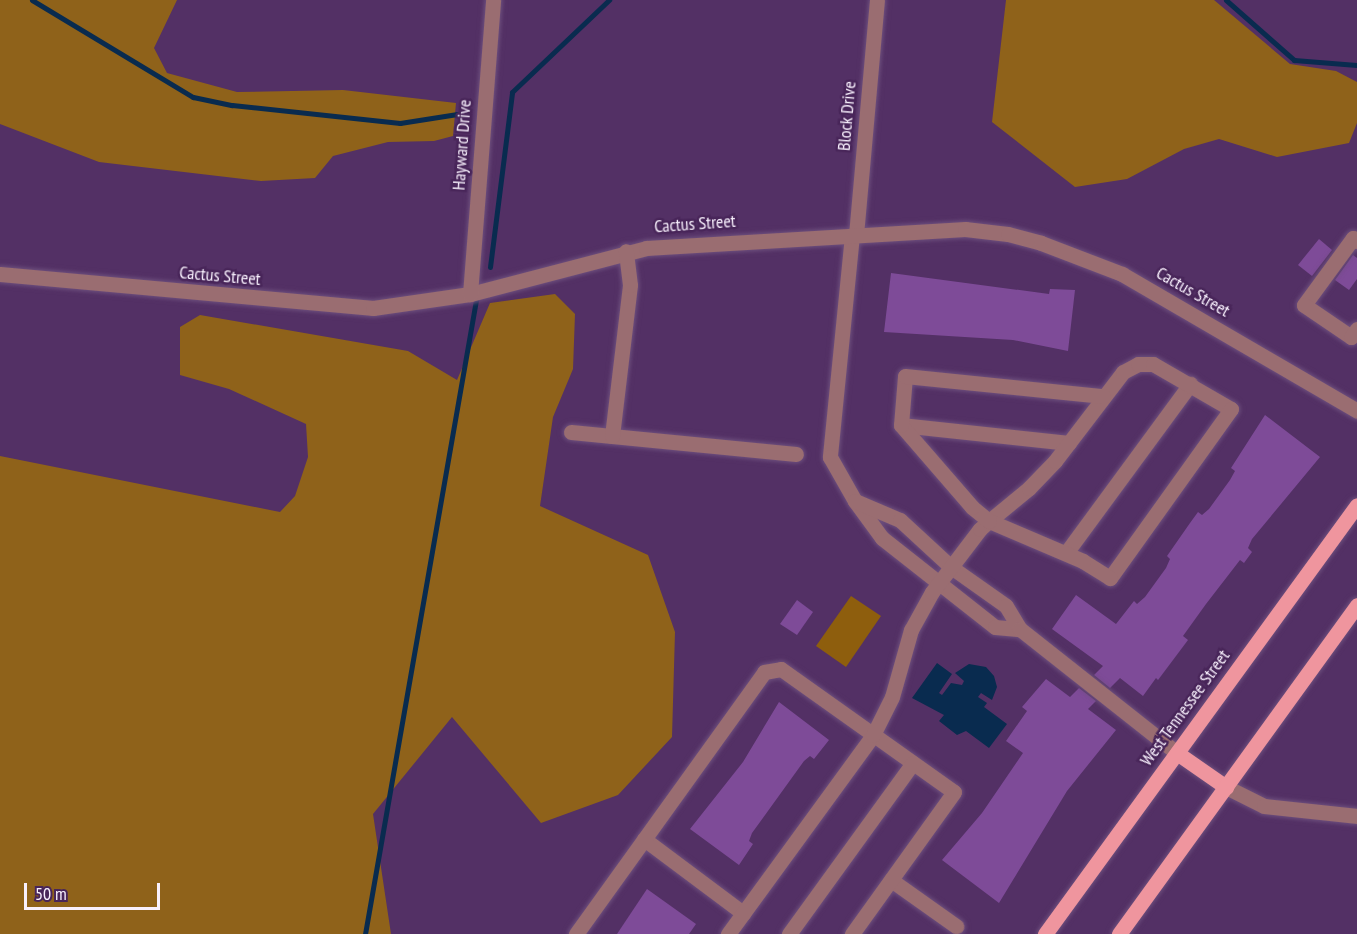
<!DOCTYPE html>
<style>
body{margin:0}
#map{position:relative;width:1357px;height:934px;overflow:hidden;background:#533065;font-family:"PT Sans Narrow",sans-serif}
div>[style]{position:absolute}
.green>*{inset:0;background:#8e5e0d}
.forest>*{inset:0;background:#8f621a}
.water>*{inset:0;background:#092b4f}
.stream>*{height:5px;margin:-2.5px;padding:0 2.5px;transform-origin:2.5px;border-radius:2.5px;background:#092b4f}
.building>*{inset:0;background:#7e4b98}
.roads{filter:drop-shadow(0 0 2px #6d4f7d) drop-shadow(0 0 2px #6d4f7d)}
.minor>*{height:15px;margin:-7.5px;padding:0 7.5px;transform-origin:7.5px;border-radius:7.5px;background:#9a6d71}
.major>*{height:15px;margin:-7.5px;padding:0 7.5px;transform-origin:7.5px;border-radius:7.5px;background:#ef959e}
span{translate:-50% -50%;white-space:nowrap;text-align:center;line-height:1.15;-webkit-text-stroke:5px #482559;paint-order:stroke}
.street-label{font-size:18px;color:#f8f0fd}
.scale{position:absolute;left:24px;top:883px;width:136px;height:27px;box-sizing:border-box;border:3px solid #f8f0fd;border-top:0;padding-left:8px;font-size:18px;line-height:21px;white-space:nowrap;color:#f8f0fd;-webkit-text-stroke:4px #482559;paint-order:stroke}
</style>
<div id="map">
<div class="green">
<i style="clip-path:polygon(851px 596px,881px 616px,846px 667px,816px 646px)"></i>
</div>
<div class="forest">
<i style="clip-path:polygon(0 0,177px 0,154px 48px,167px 73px,237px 92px,343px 90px,456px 103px,453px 136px,434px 141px,388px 142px,333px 156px,315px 178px,261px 181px,99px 162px,0 124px)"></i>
<i style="clip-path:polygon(1006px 0,1214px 0,1290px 64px,1336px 71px,1357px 82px,1357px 123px,1349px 143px,1277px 157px,1219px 139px,1184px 149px,1127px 179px,1075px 187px,992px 122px)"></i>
<i style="clip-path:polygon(555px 294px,575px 314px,573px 369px,553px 417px,540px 506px,648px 555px,675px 632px,672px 737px,618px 795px,541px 823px,452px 717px,373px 814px,391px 934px,0 934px,0 456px,280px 512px,295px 496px,308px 457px,306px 424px,229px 389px,180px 375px,180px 327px,200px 315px,408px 351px,457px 380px,490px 303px)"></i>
</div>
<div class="water">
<i style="clip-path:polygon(937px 663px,952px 674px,939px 693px,942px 695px,951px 683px,962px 685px,964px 681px,955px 673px,969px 664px,986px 667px,994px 676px,997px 687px,992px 700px,981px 693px,978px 697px,987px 703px,984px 707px,1007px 724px,989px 748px,966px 731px,957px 735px,939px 721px,944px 715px,912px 698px)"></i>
</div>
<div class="stream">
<i style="left:32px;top:0;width:188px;rotate:31.1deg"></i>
<i style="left:193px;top:97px;width:40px;rotate:12deg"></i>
<i style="left:232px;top:105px;width:169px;rotate:6.1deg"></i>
<i style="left:400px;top:123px;width:58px;rotate:-9deg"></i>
<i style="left:1226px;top:0;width:91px;rotate:41.4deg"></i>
<i style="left:1294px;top:60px;width:63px;rotate:4.5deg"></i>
<i style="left:490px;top:267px;width:176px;rotate:-82.8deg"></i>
<i style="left:512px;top:92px;width:134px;rotate:-43.5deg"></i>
<i style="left:365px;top:934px;width:644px;rotate:-80.07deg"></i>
</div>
<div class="building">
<i style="clip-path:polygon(1319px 239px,1332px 250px,1312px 276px,1298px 265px)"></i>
<i style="clip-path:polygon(1353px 255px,1357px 258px,1357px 279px,1349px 290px,1335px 280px)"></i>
<i style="clip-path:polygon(891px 273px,1049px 294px,1050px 289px,1075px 290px,1068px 351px,1013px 340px,884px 332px)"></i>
<i style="clip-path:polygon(1265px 415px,1320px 457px,1252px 539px,1248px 548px,1252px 552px,1244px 563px,1240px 560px,1206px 604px,1183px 636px,1188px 640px,1158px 680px,1156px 678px,1143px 696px,1120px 678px,1110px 688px,1094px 675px,1103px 666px,1052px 629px,1076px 595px,1116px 624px,1134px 601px,1137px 604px,1145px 597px,1166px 568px,1170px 559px,1167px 556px,1190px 523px,1198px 512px,1202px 515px,1209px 509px,1230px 480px,1235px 471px,1231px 468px)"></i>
<i style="clip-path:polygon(797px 600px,813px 612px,797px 635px,780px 624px)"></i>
<i style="clip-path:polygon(1046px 679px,1070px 697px,1079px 688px,1096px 701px,1088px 709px,1116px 730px,1067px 791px,999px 903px,942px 860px,982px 813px,1023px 753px,1006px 741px,1027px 711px,1022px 707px)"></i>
<i style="clip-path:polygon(779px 702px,829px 740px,814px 759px,810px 756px,804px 761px,752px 833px,749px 841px,753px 844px,739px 865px,690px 829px,743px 762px)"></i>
<i style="clip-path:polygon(647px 889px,696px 924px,689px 934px,617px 934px)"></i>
</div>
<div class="roads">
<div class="minor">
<i style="left:852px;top:235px;width:223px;rotate:95.7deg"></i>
<i style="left:830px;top:457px;width:51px;rotate:60.4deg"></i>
<i style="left:855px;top:501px;width:46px;rotate:53.9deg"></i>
<i style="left:882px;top:538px;width:144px;rotate:38.2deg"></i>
<i style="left:995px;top:627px;width:25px;rotate:5deg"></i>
<i style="left:856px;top:235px;width:236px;rotate:-84.9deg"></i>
<i style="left:1357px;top:241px;width:5px;rotate:-143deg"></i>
<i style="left:1353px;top:238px;width:83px;rotate:126.2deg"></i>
<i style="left:1304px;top:305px;width:57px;rotate:34.2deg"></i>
<i style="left:1351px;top:337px;width:10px;rotate:-53deg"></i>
<i style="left:0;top:274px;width:375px;rotate:5.2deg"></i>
<i style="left:373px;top:308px;width:98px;rotate:-8.2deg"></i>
<i style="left:470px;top:294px;width:182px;rotate:-14.6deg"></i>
<i style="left:646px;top:248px;width:320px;rotate:-3.4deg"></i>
<i style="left:965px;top:229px;width:43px;rotate:6.6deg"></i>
<i style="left:1008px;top:234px;width:34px;rotate:15deg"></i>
<i style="left:1041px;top:243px;width:87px;rotate:20.9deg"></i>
<i style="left:1122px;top:274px;width:272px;rotate:30.2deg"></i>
<i style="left:470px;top:294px;width:295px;rotate:-85.5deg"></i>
<i style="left:901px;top:425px;width:169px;rotate:6.1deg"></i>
<i style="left:571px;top:432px;width:226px;rotate:5.6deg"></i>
<i style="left:612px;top:436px;width:152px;rotate:-83.2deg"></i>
<i style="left:630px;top:285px;width:34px;rotate:-97deg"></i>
<i style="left:855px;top:501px;width:49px;rotate:22.9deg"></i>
<i style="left:900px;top:520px;width:69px;rotate:42.7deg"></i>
<i style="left:951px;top:567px;width:67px;rotate:35.3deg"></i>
<i style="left:1006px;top:606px;width:27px;rotate:59deg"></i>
<i style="left:1020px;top:629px;width:200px;rotate:38.3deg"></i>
<i style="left:1066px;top:553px;width:210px;rotate:-53.7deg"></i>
<i style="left:1226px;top:787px;width:42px;rotate:26.6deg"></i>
<i style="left:1264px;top:806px;width:94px;rotate:6.1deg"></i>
<i style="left:644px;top:839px;width:124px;rotate:36.8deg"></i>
<i style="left:891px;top:880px;width:80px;rotate:35.3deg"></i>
<i style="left:576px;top:934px;width:322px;rotate:-54.3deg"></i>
<i style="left:764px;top:672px;width:17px;rotate:-10deg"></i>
<i style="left:781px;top:669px;width:212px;rotate:35.4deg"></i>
<i style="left:954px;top:792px;width:175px;rotate:125.7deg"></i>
<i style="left:728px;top:934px;width:246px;rotate:-53.9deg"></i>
<i style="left:873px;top:735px;width:42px;rotate:-63.4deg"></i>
<i style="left:892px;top:697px;width:70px;rotate:-74.2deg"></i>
<i style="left:911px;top:630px;width:43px;rotate:-61.1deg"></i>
<i style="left:932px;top:592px;width:79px;rotate:-52.7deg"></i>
<i style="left:980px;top:529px;width:12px;rotate:-42deg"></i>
<i style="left:989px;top:521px;width:52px;rotate:-39.5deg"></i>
<i style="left:1029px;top:488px;width:37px;rotate:-46deg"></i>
<i style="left:1055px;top:461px;width:112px;rotate:-52.6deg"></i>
<i style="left:1123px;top:372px;width:17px;rotate:-28deg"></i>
<i style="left:1138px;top:364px;width:15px"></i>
<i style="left:1153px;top:364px;width:90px;rotate:30deg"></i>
<i style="left:1231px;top:409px;width:208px;rotate:125.6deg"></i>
<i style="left:1110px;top:578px;width:32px;rotate:-148deg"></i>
<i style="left:1083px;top:561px;width:102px;rotate:-156.9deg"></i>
<i style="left:989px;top:521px;width:22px;rotate:-141deg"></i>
<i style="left:972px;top:507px;width:108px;rotate:-130.9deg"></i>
<i style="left:901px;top:425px;width:49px;rotate:-85.3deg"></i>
<i style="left:905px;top:376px;width:199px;rotate:5.8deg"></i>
<i style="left:789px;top:934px;width:211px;rotate:-54.1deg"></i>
</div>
<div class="major">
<i style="left:1177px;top:753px;width:60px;rotate:34.8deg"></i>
<i style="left:1045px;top:934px;width:530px;rotate:-53.97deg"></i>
<i style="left:1119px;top:934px;width:406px;rotate:-54.1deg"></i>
</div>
</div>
<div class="street-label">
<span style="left:847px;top:116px;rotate:-85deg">Block Drive</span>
<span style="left:462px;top:145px;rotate:-86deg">Hayward Drive</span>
<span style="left:695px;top:224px;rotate:-4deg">Cactus Street</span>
<span style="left:220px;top:276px;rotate:5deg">Cactus Street</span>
<span style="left:1193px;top:292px;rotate:30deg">Cactus Street</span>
<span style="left:1185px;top:708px;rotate:-54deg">West Tennessee Street</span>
</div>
<div class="scale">50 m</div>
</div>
